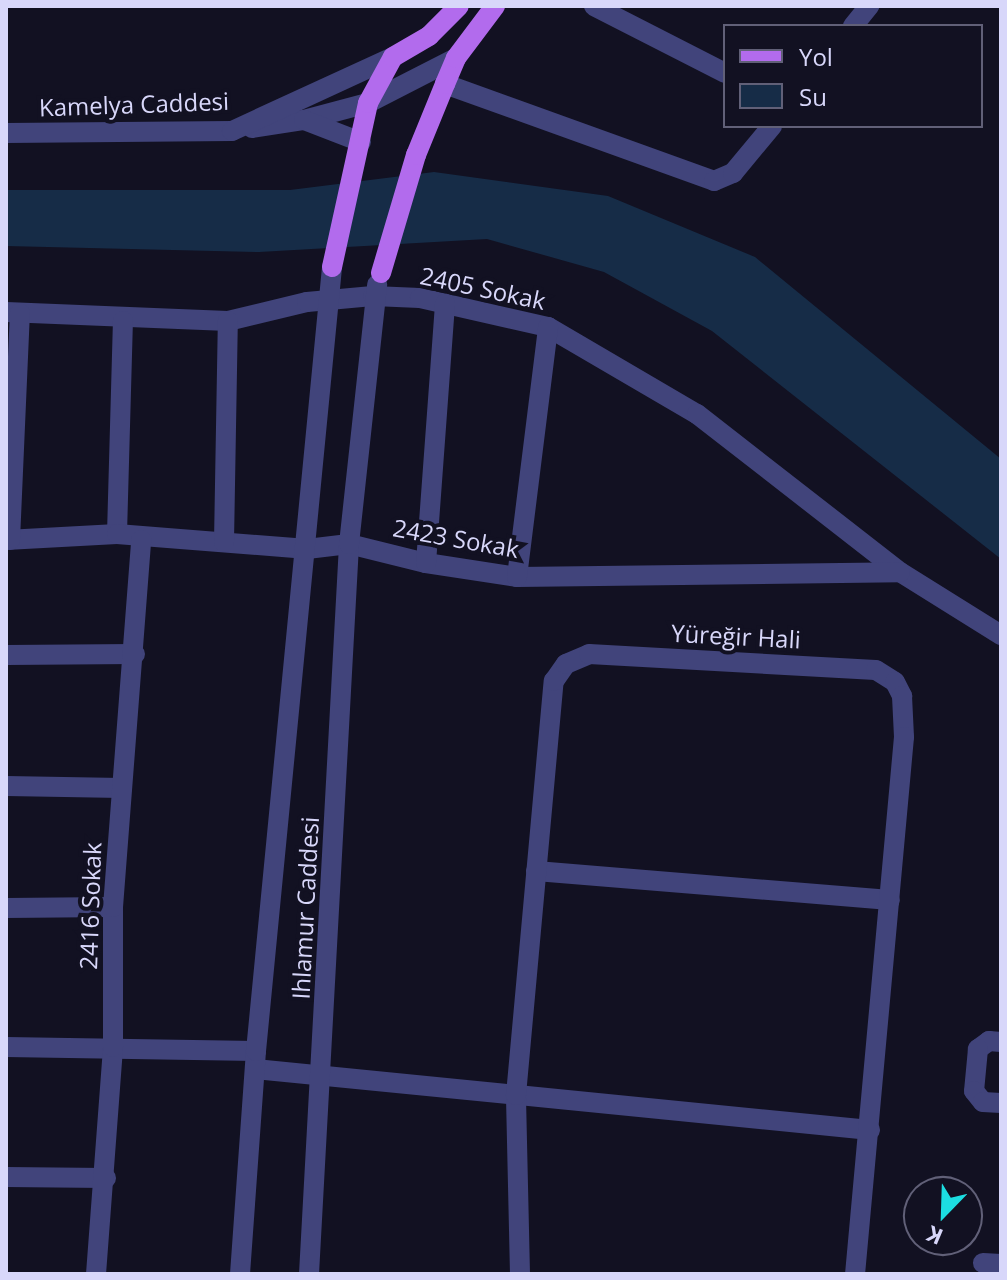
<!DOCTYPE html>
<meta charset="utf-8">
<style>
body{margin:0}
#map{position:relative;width:1007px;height:1280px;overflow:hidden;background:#121122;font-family:"Open Sans",sans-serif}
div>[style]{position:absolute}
.water>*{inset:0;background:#162c47}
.minor>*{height:20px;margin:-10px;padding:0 10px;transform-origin:10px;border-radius:10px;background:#41447b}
.major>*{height:20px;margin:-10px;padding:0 10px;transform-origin:10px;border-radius:10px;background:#b26bed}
span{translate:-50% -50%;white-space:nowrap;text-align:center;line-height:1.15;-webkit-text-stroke:8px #121122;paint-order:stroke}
.street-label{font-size:24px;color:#d8d7fa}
.frame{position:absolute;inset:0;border:8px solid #d8d7fa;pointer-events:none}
.legend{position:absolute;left:723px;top:24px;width:260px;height:104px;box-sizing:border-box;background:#121122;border:2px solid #616078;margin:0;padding:10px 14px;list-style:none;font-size:24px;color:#d8d7fa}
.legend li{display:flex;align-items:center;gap:16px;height:40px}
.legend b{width:40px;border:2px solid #616078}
.north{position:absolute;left:903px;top:1176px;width:80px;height:80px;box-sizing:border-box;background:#121122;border:2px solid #616078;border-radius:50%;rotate:203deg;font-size:22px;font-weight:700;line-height:32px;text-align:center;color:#d8d7fa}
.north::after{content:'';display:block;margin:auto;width:28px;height:36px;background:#1cdde1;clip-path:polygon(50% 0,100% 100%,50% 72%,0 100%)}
</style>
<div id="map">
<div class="water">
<i style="clip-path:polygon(434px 172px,608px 196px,755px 257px,1001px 459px,1001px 559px,712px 331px,604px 272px,487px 239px,259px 252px,6px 246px,6px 190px,290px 190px)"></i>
</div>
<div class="minor">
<i style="left:594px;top:6px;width:147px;rotate:27.1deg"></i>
<i style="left:853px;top:26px;width:26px;rotate:-51deg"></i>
<i style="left:445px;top:84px;width:286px;rotate:19.8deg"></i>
<i style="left:714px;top:181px;width:21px;rotate:-23deg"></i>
<i style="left:733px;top:173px;width:61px;rotate:-50.3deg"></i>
<i style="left:304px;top:120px;width:66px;rotate:-14.9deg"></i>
<i style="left:368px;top:103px;width:99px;rotate:-27.1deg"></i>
<i style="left:252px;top:128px;width:53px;rotate:-8.7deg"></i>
<i style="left:304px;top:120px;width:61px;rotate:21.1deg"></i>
<i style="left:6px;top:133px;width:226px;rotate:-0.5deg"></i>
<i style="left:232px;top:131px;width:177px;rotate:-24.7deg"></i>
<i style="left:6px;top:312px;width:222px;rotate:2.3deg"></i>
<i style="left:228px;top:321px;width:81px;rotate:-13.5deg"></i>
<i style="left:307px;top:302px;width:66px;rotate:-5.2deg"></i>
<i style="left:373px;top:296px;width:47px;rotate:2.4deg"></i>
<i style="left:420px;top:298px;width:131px;rotate:12.8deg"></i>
<i style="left:548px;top:327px;width:173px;rotate:30.3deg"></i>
<i style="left:697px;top:414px;width:257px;rotate:37.9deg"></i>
<i style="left:900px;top:572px;width:119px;rotate:32deg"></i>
<i style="left:117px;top:534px;width:213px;rotate:-88.4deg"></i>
<i style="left:6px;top:540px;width:111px;rotate:-3.1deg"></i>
<i style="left:117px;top:534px;width:191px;rotate:4.5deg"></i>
<i style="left:307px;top:549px;width:42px;rotate:-6.8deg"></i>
<i style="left:349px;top:544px;width:79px;rotate:13.9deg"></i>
<i style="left:426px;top:563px;width:92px;rotate:8.7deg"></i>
<i style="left:517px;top:577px;width:383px;rotate:-0.7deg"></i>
<i style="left:10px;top:540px;width:227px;rotate:-87.5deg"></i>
<i style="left:224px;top:542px;width:221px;rotate:-89deg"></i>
<i style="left:426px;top:563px;width:260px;rotate:-85.8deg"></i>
<i style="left:517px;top:577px;width:252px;rotate:-82.9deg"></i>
<i style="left:6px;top:655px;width:129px;rotate:-0.4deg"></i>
<i style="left:6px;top:786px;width:116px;rotate:1deg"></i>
<i style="left:536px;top:871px;width:355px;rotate:4.7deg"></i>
<i style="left:6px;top:908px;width:107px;rotate:-0.5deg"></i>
<i style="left:1001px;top:1042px;width:12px;rotate:-175deg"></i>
<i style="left:989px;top:1041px;width:14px;rotate:144deg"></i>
<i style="left:978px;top:1049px;width:42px;rotate:95.4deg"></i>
<i style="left:974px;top:1091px;width:14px;rotate:51deg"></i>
<i style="left:983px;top:1102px;width:18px;rotate:3deg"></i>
<i style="left:6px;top:1047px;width:250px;rotate:0.9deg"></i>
<i style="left:255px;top:1069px;width:618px;rotate:5.66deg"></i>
<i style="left:6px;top:1177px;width:100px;rotate:0.6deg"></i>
<i style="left:983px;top:1263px;width:18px;rotate:3deg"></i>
<i style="left:96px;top:1274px;width:228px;rotate:-85.7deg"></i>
<i style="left:113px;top:1047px;width:140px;rotate:-90deg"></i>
<i style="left:113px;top:907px;width:368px;rotate:-85.6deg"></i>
<i style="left:240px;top:1274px;width:224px;rotate:-85.9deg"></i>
<i style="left:256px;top:1051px;width:788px;rotate:-84.46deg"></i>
<i style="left:309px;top:1274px;width:731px;rotate:-86.86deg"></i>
<i style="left:349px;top:544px;width:261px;rotate:-83.8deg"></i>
<i style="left:520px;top:1274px;width:179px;rotate:-91.3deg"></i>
<i style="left:516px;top:1095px;width:416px;rotate:-84.8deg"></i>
<i style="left:554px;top:681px;width:21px;rotate:-55deg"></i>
<i style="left:566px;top:664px;width:25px;rotate:-23deg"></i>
<i style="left:589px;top:654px;width:287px;rotate:3.2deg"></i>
<i style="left:876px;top:670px;width:22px;rotate:32deg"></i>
<i style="left:895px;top:682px;width:16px;rotate:63deg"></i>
<i style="left:902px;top:696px;width:41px;rotate:87.2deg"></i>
<i style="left:904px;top:737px;width:539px;rotate:95.21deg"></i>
</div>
<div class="major">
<i style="left:332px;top:267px;width:168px;rotate:-77.6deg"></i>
<i style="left:368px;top:103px;width:52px;rotate:-61.5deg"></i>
<i style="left:393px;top:57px;width:42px;rotate:-30.3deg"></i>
<i style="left:429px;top:36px;width:42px;rotate:-45deg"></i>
<i style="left:381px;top:273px;width:123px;rotate:-73.5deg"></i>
<i style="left:416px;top:155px;width:77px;rotate:-67.8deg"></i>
<i style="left:445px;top:84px;width:28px;rotate:-67deg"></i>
<i style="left:456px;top:58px;width:65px;rotate:-53.1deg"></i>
</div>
<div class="street-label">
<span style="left:134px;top:104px;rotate:-2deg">Kamelya Caddesi</span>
<span style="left:483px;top:288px;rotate:12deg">2405 Sokak</span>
<span style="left:456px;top:538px;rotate:10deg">2423 Sokak</span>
<span style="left:736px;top:636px;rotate:3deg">Yüreğir Hali</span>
<span style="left:90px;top:906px;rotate:-88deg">2416 Sokak</span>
<span style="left:305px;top:908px;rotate:-87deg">Ihlamur Caddesi</span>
</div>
<div class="frame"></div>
<ul class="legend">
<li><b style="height:10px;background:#b26bed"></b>Yol</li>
<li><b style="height:22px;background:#162c47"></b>Su</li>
</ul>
<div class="north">K</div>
</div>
